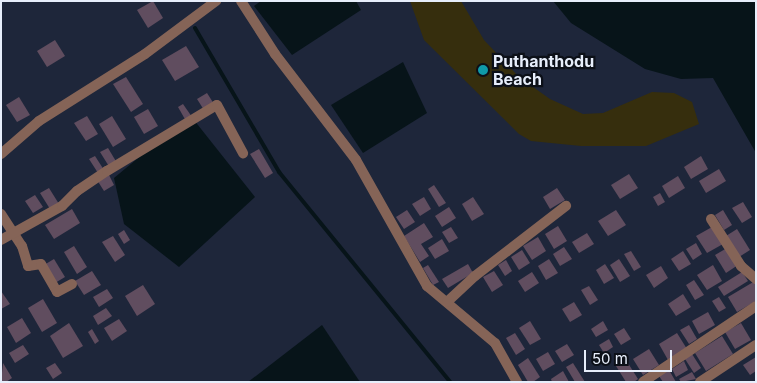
<!DOCTYPE html>
<style>
body{margin:0}
#map{position:relative;width:757px;height:383px;overflow:hidden;background:#1e263a;font-family:Inter,sans-serif}
div>[style]{position:absolute}
.sand>*{inset:0;background:#362e0d}
.water>*{inset:0;background:#071419}
.stream>*{height:4px;margin:-2px;padding:0 2px;transform-origin:2px;border-radius:2px;background:#071419}
.building>*{inset:0;background:#604d5f}
.street>*{height:10px;margin:-5px;padding:0 5px;transform-origin:5px;border-radius:5px;background:#856457}
.dots>*{width:14px;height:14px;translate:-50% -50%;box-sizing:border-box;border:2px solid #0c1018;border-radius:50%}
span{translate:-50% -50%;white-space:nowrap;text-align:center;line-height:1.15;-webkit-text-stroke:4.5px #0c1018;paint-order:stroke}
.poi-label{font-size:16px;color:#e7eefb;font-weight:700}
.left{translate:0 -50%;text-align:left}
.frame{position:absolute;inset:0;border:2px solid #e7eefb;pointer-events:none}
.scale{position:absolute;left:584px;top:350px;width:88px;height:22px;box-sizing:border-box;border:2px solid #e7eefb;border-top:0;padding-left:6px;font-size:15px;line-height:18px;white-space:nowrap;color:#e7eefb;-webkit-text-stroke:4px #0c1018;paint-order:stroke}
</style>
<div id="map">
<div class="sand">
<i style="clip-path:polygon(410px 1px,461px 1px,484px 40px,519px 77px,550px 99px,583px 114px,603px 113px,652px 92px,674px 93px,692px 102px,699px 124px,646px 146px,581px 146px,531px 141px,519px 134px,424px 40px)"></i>
</div>
<div class="water">
<i style="clip-path:polygon(261px 1px,356px 1px,361px 10px,292px 55px,254px 6px)"></i>
<i style="clip-path:polygon(553px 1px,756px 1px,756px 153px,713px 78px,681px 79px,645px 69px,571px 23px)"></i>
<i style="clip-path:polygon(403px 62px,427px 113px,363px 153px,331px 105px)"></i>
<i style="clip-path:polygon(190px 115px,255px 197px,179px 267px,124px 224px,114px 178px)"></i>
<i style="clip-path:polygon(322px 325px,360px 382px,248px 382px)"></i>
</div>
<div class="stream">
<i style="left:195px;top:28px;width:167px;rotate:59.7deg"></i>
<i style="left:279px;top:172px;width:271px;rotate:50.8deg"></i>
</div>
<div class="building">
<i style="clip-path:polygon(153px 1px,163px 18px,148px 28px,137px 10px)"></i>
<i style="clip-path:polygon(55px 40px,65px 56px,47px 67px,37px 51px)"></i>
<i style="clip-path:polygon(186px 46px,199px 67px,175px 81px,162px 60px)"></i>
<i style="clip-path:polygon(126px 77px,143px 104px,131px 112px,113px 84px)"></i>
<i style="clip-path:polygon(207px 93px,214px 104px,204px 110px,197px 99px)"></i>
<i style="clip-path:polygon(19px 97px,30px 115px,17px 122px,6px 105px)"></i>
<i style="clip-path:polygon(183px 104px,192px 117px,186px 121px,178px 107px)"></i>
<i style="clip-path:polygon(148px 109px,158px 126px,144px 134px,134px 117px)"></i>
<i style="clip-path:polygon(87px 116px,98px 134px,86px 141px,74px 123px)"></i>
<i style="clip-path:polygon(112px 116px,126px 139px,113px 147px,99px 124px)"></i>
<i style="clip-path:polygon(108px 148px,117px 163px,110px 168px,100px 152px)"></i>
<i style="clip-path:polygon(259px 149px,273px 173px,265px 178px,250px 154px)"></i>
<i style="clip-path:polygon(95px 156px,104px 170px,98px 173px,89px 159px)"></i>
<i style="clip-path:polygon(701px 156px,708px 169px,691px 179px,684px 167px)"></i>
<i style="clip-path:polygon(719px 169px,726px 181px,706px 193px,699px 181px)"></i>
<i style="clip-path:polygon(108px 173px,114px 185px,104px 191px,97px 180px)"></i>
<i style="clip-path:polygon(629px 174px,638px 188px,620px 199px,611px 185px)"></i>
<i style="clip-path:polygon(678px 176px,685px 188px,669px 198px,662px 186px)"></i>
<i style="clip-path:polygon(434px 185px,446px 203px,439px 207px,428px 189px)"></i>
<i style="clip-path:polygon(49px 188px,59px 204px,50px 209px,40px 193px)"></i>
<i style="clip-path:polygon(557px 188px,565px 200px,550px 209px,543px 197px)"></i>
<i style="clip-path:polygon(660px 193px,665px 202px,658px 206px,653px 197px)"></i>
<i style="clip-path:polygon(35px 195px,43px 207px,33px 213px,25px 201px)"></i>
<i style="clip-path:polygon(424px 197px,431px 209px,420px 216px,412px 204px)"></i>
<i style="clip-path:polygon(473px 197px,484px 214px,472px 221px,462px 204px)"></i>
<i style="clip-path:polygon(743px 202px,752px 217px,742px 223px,732px 208px)"></i>
<i style="clip-path:polygon(449px 207px,456px 218px,442px 227px,435px 216px)"></i>
<i style="clip-path:polygon(72px 209px,80px 223px,54px 239px,45px 225px)"></i>
<i style="clip-path:polygon(407px 210px,415px 222px,404px 229px,396px 217px)"></i>
<i style="clip-path:polygon(616px 210px,626px 225px,608px 236px,598px 221px)"></i>
<i style="clip-path:polygon(723px 210px,732px 225px,724px 230px,715px 215px)"></i>
<i style="clip-path:polygon(424px 223px,433px 237px,421px 244px,429px 256px,420px 262px,404px 236px)"></i>
<i style="clip-path:polygon(558px 226px,567px 241px,554px 249px,545px 234px)"></i>
<i style="clip-path:polygon(451px 227px,458px 238px,449px 243px,442px 232px)"></i>
<i style="clip-path:polygon(712px 227px,723px 244px,707px 253px,696px 236px)"></i>
<i style="clip-path:polygon(737px 229px,750px 250px,739px 257px,726px 236px)"></i>
<i style="clip-path:polygon(124px 230px,130px 240px,124px 244px,118px 234px)"></i>
<i style="clip-path:polygon(587px 233px,594px 244px,579px 253px,572px 242px)"></i>
<i style="clip-path:polygon(113px 236px,125px 255px,115px 262px,102px 242px)"></i>
<i style="clip-path:polygon(538px 237px,546px 251px,532px 260px,523px 246px)"></i>
<i style="clip-path:polygon(442px 239px,449px 251px,435px 259px,428px 248px)"></i>
<i style="clip-path:polygon(696px 243px,702px 254px,693px 260px,686px 249px)"></i>
<i style="clip-path:polygon(74px 246px,87px 267px,77px 274px,64px 252px)"></i>
<i style="clip-path:polygon(564px 247px,572px 259px,560px 266px,553px 254px)"></i>
<i style="clip-path:polygon(727px 248px,738px 265px,726px 273px,715px 255px)"></i>
<i style="clip-path:polygon(522px 250px,530px 263px,519px 270px,511px 257px)"></i>
<i style="clip-path:polygon(631px 251px,641px 267px,634px 271px,624px 254px)"></i>
<i style="clip-path:polygon(683px 251px,691px 264px,679px 271px,671px 259px)"></i>
<i style="clip-path:polygon(54px 259px,65px 277px,55px 283px,44px 265px)"></i>
<i style="clip-path:polygon(549px 259px,558px 273px,546px 280px,538px 266px)"></i>
<i style="clip-path:polygon(619px 259px,630px 276px,620px 282px,610px 265px)"></i>
<i style="clip-path:polygon(506px 260px,512px 271px,505px 276px,498px 265px)"></i>
<i style="clip-path:polygon(468px 264px,473px 273px,448px 288px,442px 279px)"></i>
<i style="clip-path:polygon(605px 264px,614px 278px,604px 284px,596px 270px)"></i>
<i style="clip-path:polygon(428px 265px,439px 282px,433px 285px,423px 268px)"></i>
<i style="clip-path:polygon(713px 265px,722px 281px,707px 290px,697px 275px)"></i>
<i style="clip-path:polygon(661px 266px,668px 278px,654px 288px,646px 275px)"></i>
<i style="clip-path:polygon(92px 271px,101px 285px,84px 295px,75px 281px)"></i>
<i style="clip-path:polygon(494px 271px,503px 285px,492px 292px,483px 277px)"></i>
<i style="clip-path:polygon(532px 272px,539px 283px,525px 292px,518px 281px)"></i>
<i style="clip-path:polygon(742px 272px,748px 281px,724px 296px,718px 287px)"></i>
<i style="clip-path:polygon(694px 280px,704px 295px,695px 300px,686px 285px)"></i>
<i style="clip-path:polygon(755px 281px,756px 301px,737px 312px,728px 297px)"></i>
<i style="clip-path:polygon(143px 285px,155px 304px,137px 316px,125px 296px)"></i>
<i style="clip-path:polygon(589px 286px,598px 300px,590px 305px,581px 290px)"></i>
<i style="clip-path:polygon(107px 289px,113px 298px,99px 307px,93px 297px)"></i>
<i style="clip-path:polygon(1px 291px,10px 304px,1px 309px)"></i>
<i style="clip-path:polygon(683px 294px,691px 307px,676px 316px,668px 304px)"></i>
<i style="clip-path:polygon(719px 297px,726px 308px,719px 312px,712px 301px)"></i>
<i style="clip-path:polygon(43px 299px,57px 323px,42px 332px,28px 308px)"></i>
<i style="clip-path:polygon(574px 302px,582px 315px,570px 322px,562px 309px)"></i>
<i style="clip-path:polygon(106px 308px,112px 316px,98px 325px,93px 316px)"></i>
<i style="clip-path:polygon(708px 312px,715px 325px,699px 334px,692px 321px)"></i>
<i style="clip-path:polygon(22px 318px,31px 333px,16px 343px,7px 327px)"></i>
<i style="clip-path:polygon(119px 319px,127px 331px,112px 341px,104px 328px)"></i>
<i style="clip-path:polygon(530px 321px,541px 339px,530px 345px,519px 328px)"></i>
<i style="clip-path:polygon(603px 321px,608px 330px,596px 337px,591px 329px)"></i>
<i style="clip-path:polygon(69px 323px,83px 346px,63px 358px,50px 336px)"></i>
<i style="clip-path:polygon(741px 323px,751px 340px,735px 349px,725px 332px)"></i>
<i style="clip-path:polygon(689px 325px,697px 339px,689px 344px,680px 330px)"></i>
<i style="clip-path:polygon(624px 328px,631px 339px,621px 345px,614px 334px)"></i>
<i style="clip-path:polygon(92px 329px,99px 341px,95px 344px,88px 332px)"></i>
<i style="clip-path:polygon(515px 333px,525px 349px,516px 355px,506px 338px)"></i>
<i style="clip-path:polygon(677px 333px,687px 349px,668px 360px,659px 344px)"></i>
<i style="clip-path:polygon(722px 336px,733px 354px,706px 371px,695px 353px)"></i>
<i style="clip-path:polygon(609px 339px,613px 347px,604px 353px,599px 345px)"></i>
<i style="clip-path:polygon(567px 344px,574px 355px,562px 362px,555px 351px)"></i>
<i style="clip-path:polygon(23px 345px,29px 354px,15px 363px,9px 353px)"></i>
<i style="clip-path:polygon(649px 349px,659px 365px,643px 375px,633px 359px)"></i>
<i style="clip-path:polygon(548px 352px,555px 364px,543px 371px,536px 359px)"></i>
<i style="clip-path:polygon(692px 354px,701px 368px,694px 373px,685px 359px)"></i>
<i style="clip-path:polygon(756px 357px,756px 371px,750px 375px,743px 365px)"></i>
<i style="clip-path:polygon(528px 358px,540px 377px,533px 382px,528px 382px,518px 365px)"></i>
<i style="clip-path:polygon(626px 360px,638px 379px,634px 382px,626px 382px,616px 366px)"></i>
<i style="clip-path:polygon(684px 361px,688px 370px,676px 377px,672px 369px)"></i>
<i style="clip-path:polygon(3px 363px,12px 378px,6px 382px,1px 382px)"></i>
<i style="clip-path:polygon(55px 363px,62px 373px,53px 379px,46px 368px)"></i>
<i style="clip-path:polygon(573px 363px,585px 382px,575px 382px,566px 367px)"></i>
<i style="clip-path:polygon(669px 370px,676px 382px,663px 382px,659px 376px)"></i>
<i style="clip-path:polygon(563px 371px,569px 382px,552px 382px,551px 379px)"></i>
<i style="clip-path:polygon(692px 372px,696px 379px,681px 382px,679px 379px)"></i>
</div>
<div class="street">
<i style="left:241px;top:1px;width:63px;rotate:57.3deg"></i>
<i style="left:275px;top:54px;width:133px;rotate:52.6deg"></i>
<i style="left:356px;top:160px;width:145px;rotate:60.6deg"></i>
<i style="left:427px;top:286px;width:89px;rotate:40deg"></i>
<i style="left:495px;top:343px;width:45px;rotate:60.6deg"></i>
<i style="left:1px;top:154px;width:50px;rotate:-41deg"></i>
<i style="left:39px;top:121px;width:125px;rotate:-32.3deg"></i>
<i style="left:145px;top:54px;width:89px;rotate:-36.7deg"></i>
<i style="left:1px;top:214px;width:38px;rotate:57deg"></i>
<i style="left:22px;top:246px;width:21px;rotate:73deg"></i>
<i style="left:28px;top:266px;width:13px;rotate:-9deg"></i>
<i style="left:41px;top:264px;width:32px;rotate:60deg"></i>
<i style="left:57px;top:292px;width:17px;rotate:-28deg"></i>
<i style="left:711px;top:219px;width:56px;rotate:57.4deg"></i>
<i style="left:741px;top:266px;width:20px;rotate:41deg"></i>
<i style="left:1px;top:240px;width:70px;rotate:-29.1deg"></i>
<i style="left:62px;top:206px;width:21px;rotate:-45deg"></i>
<i style="left:77px;top:191px;width:36px;rotate:-34deg"></i>
<i style="left:107px;top:171px;width:128px;rotate:-31deg"></i>
<i style="left:217px;top:105px;width:55px;rotate:61.6deg"></i>
<i style="left:447px;top:302px;width:38px;rotate:-43deg"></i>
<i style="left:475px;top:276px;width:115px;rotate:-37.6deg"></i>
<i style="left:643px;top:382px;width:136px;rotate:-33.9deg"></i>
<i style="left:700px;top:382px;width:67px;rotate:-33.5deg"></i>
</div>
<div class="dots">
<i style="left:483px;top:70px;background:#0f9aa8"></i>
</div>
<div class="poi-label">
<span class="left" style="left:493px;top:70px">Puthanthodu<br>Beach</span>
</div>
<div class="frame"></div>
<div class="scale">50 m</div>
</div>
